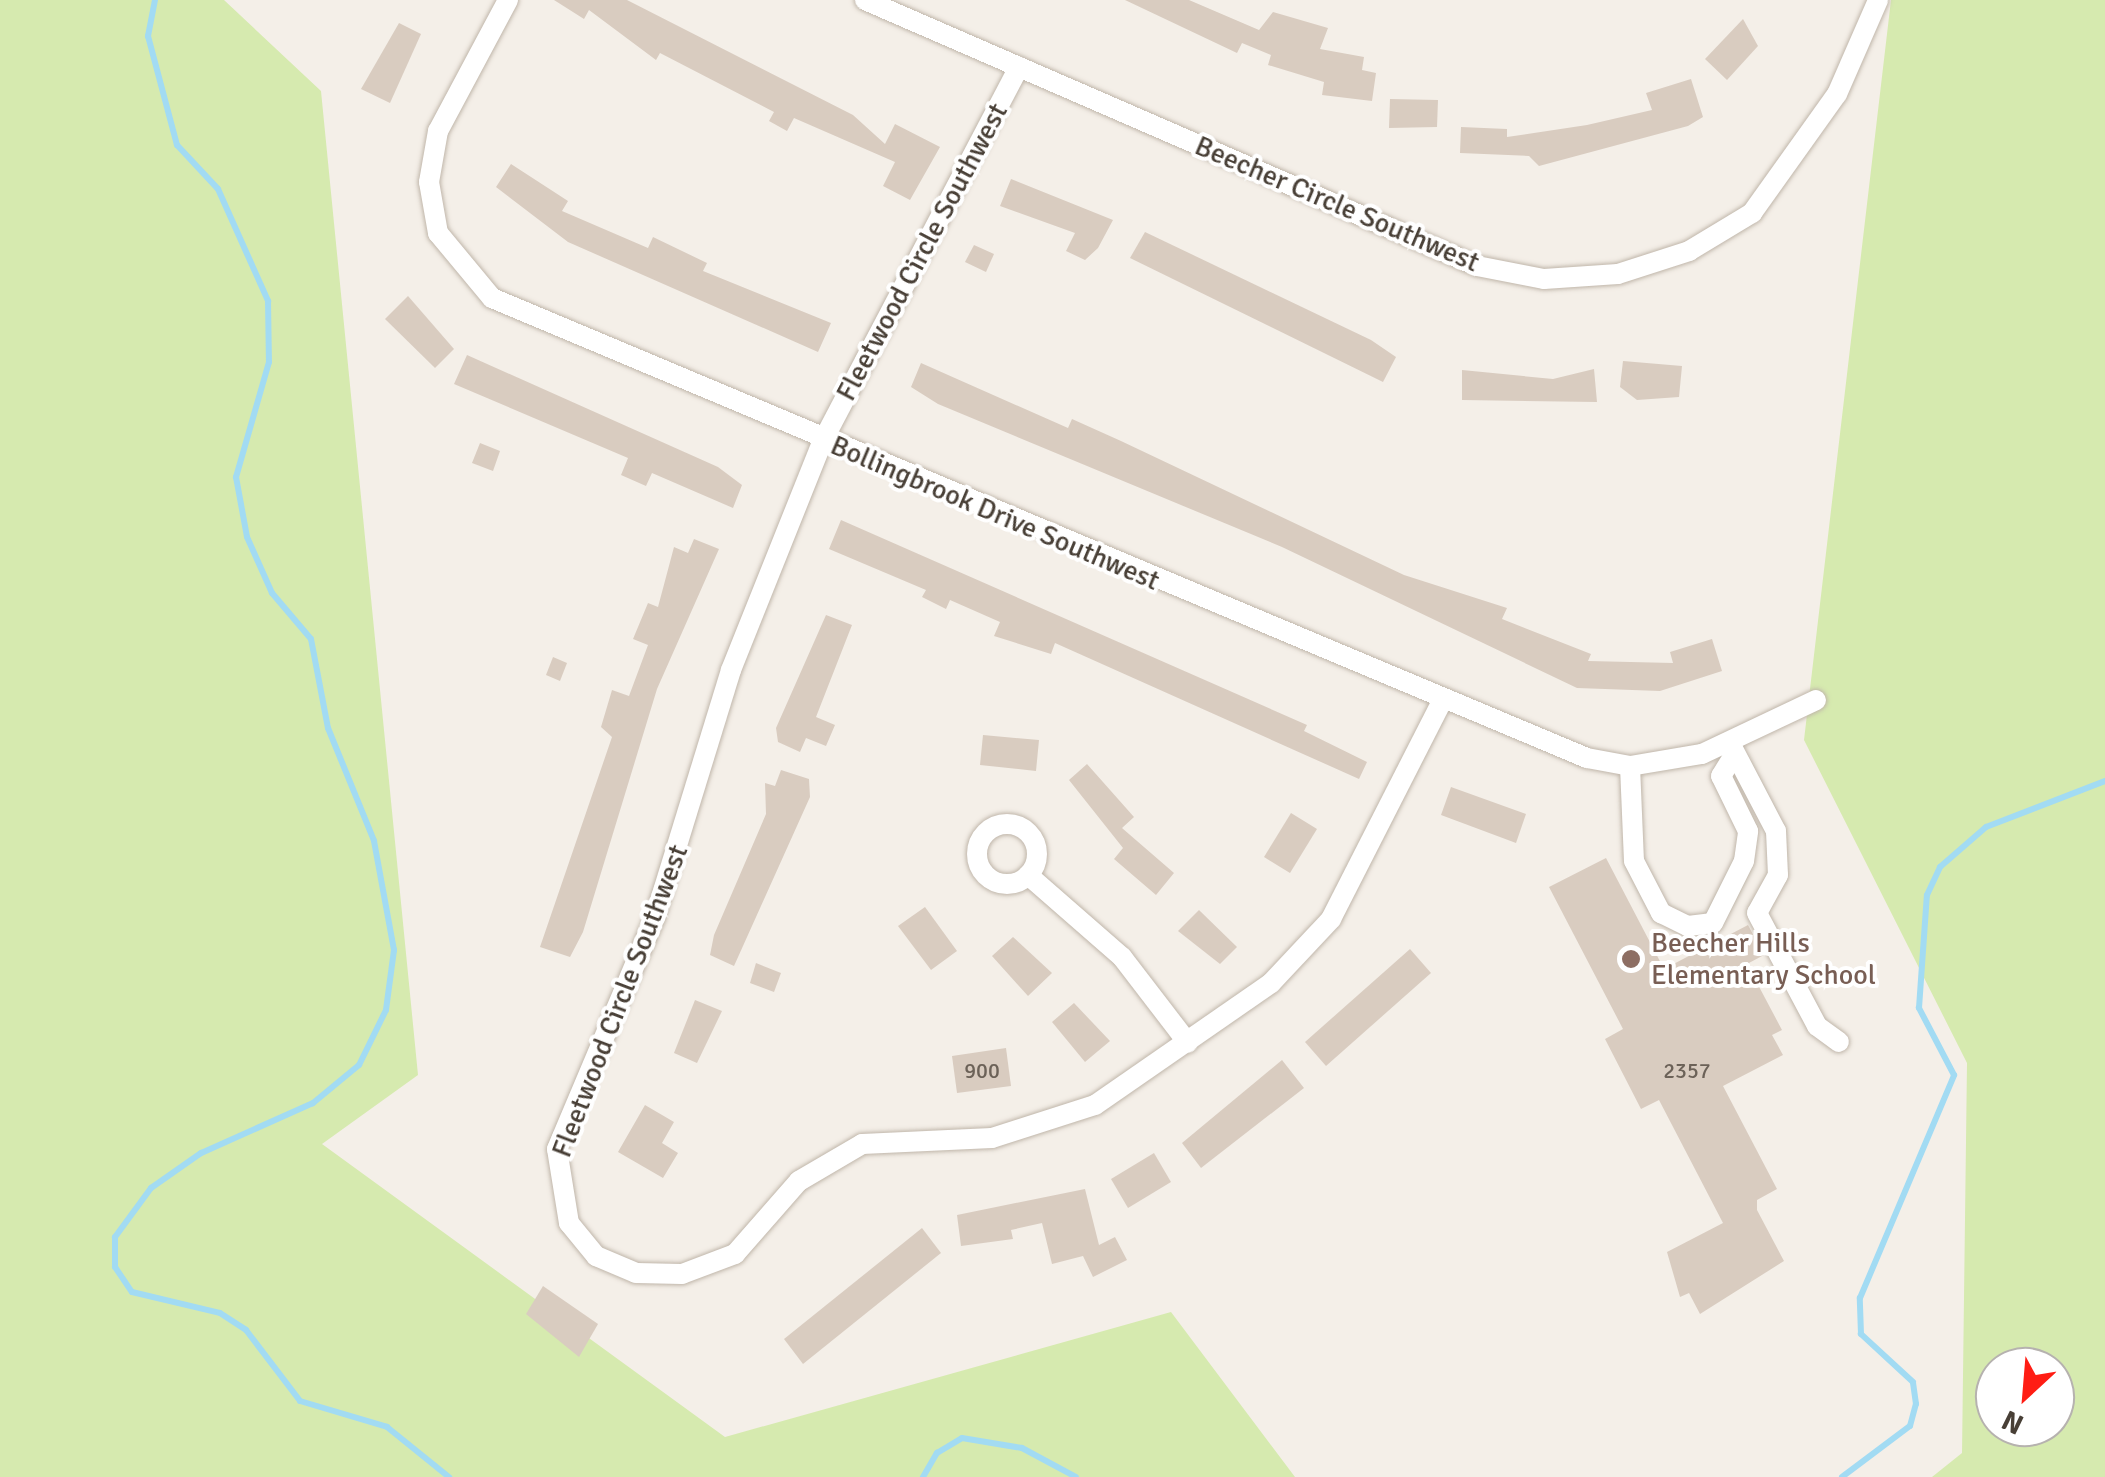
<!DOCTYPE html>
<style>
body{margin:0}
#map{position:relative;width:2105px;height:1477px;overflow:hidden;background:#f4efe8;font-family:Signika,sans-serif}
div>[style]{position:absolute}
.green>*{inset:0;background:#d6eaaf}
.stream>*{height:6px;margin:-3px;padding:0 3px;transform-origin:3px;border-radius:3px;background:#a2dbf3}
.building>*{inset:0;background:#d9ccc0}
.roads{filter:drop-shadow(0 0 2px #c0b6aa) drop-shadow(0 0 2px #c0b6aa)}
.minor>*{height:20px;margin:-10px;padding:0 10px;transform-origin:10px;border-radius:10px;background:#fff}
.minor>.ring{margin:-10px;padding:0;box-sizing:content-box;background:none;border:20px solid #fff;border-radius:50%}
.dots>*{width:28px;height:28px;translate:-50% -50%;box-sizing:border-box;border:5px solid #fff;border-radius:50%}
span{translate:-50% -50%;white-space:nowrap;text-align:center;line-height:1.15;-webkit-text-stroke:8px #fff;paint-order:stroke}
.number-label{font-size:22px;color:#6c6258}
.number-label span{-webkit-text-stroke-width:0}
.street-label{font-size:28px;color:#483f36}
.education-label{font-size:28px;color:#785e54}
.left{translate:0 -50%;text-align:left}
.north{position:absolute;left:1975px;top:1347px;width:100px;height:100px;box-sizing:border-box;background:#fff;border:2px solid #b6b2af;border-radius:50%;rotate:206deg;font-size:28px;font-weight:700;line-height:40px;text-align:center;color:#483f36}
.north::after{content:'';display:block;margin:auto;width:35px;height:45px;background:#ff1d14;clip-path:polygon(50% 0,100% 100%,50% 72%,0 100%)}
</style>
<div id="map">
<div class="green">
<i style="clip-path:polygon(0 0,224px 0,321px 91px,418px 1075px,322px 1144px,725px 1437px,1171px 1312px,1295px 1477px,0 1477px)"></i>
<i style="clip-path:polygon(evenodd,1891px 0,2105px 0,2105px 1477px,1932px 1477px,1962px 1453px,1967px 1063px,1804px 740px,1891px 0,1995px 1367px,2055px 1367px,2055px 1427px,1995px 1427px,1995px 1367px)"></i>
</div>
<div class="stream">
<i style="left:155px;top:0;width:37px;rotate:101deg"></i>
<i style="left:148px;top:36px;width:113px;rotate:75.1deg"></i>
<i style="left:177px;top:145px;width:60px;rotate:47deg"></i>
<i style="left:218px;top:189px;width:123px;rotate:65.9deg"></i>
<i style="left:268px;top:301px;width:61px;rotate:89.1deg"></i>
<i style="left:269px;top:362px;width:120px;rotate:106deg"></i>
<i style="left:236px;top:477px;width:61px;rotate:79.6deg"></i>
<i style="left:247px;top:537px;width:61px;rotate:65.9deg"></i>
<i style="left:272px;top:593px;width:60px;rotate:49.7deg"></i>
<i style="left:311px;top:639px;width:91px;rotate:79.2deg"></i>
<i style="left:328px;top:728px;width:122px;rotate:67.8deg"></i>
<i style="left:374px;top:841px;width:111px;rotate:79.6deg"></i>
<i style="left:394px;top:950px;width:61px;rotate:97.6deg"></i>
<i style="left:386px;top:1010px;width:61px;rotate:116.1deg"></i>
<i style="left:359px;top:1065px;width:60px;rotate:140.4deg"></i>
<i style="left:313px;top:1103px;width:123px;rotate:155.9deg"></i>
<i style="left:201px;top:1153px;width:61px;rotate:145deg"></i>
<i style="left:151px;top:1188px;width:61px;rotate:126.3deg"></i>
<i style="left:115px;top:1237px;width:30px;rotate:90deg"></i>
<i style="left:115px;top:1267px;width:30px;rotate:56deg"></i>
<i style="left:132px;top:1292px;width:90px;rotate:13.4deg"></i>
<i style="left:220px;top:1313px;width:31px;rotate:33deg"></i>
<i style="left:246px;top:1330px;width:89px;rotate:52.7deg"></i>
<i style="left:300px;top:1401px;width:91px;rotate:16.6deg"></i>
<i style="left:387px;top:1427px;width:80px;rotate:38.9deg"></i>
<i style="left:923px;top:1477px;width:28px;rotate:-60deg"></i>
<i style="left:937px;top:1453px;width:29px;rotate:-31deg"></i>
<i style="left:962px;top:1438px;width:61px;rotate:9.5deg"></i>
<i style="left:1022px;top:1448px;width:61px;rotate:28.2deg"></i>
<i style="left:1842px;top:1477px;width:85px;rotate:-36.9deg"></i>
<i style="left:1910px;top:1426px;width:23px;rotate:-75deg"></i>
<i style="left:1916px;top:1404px;width:22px;rotate:-98deg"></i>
<i style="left:1913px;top:1382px;width:71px;rotate:-137.3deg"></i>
<i style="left:1861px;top:1334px;width:36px;rotate:-92deg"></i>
<i style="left:1860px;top:1298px;width:242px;rotate:-67.1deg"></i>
<i style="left:1954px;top:1075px;width:76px;rotate:-117.6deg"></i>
<i style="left:1919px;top:1008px;width:113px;rotate:-86deg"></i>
<i style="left:1927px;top:895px;width:31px;rotate:-65deg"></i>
<i style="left:1940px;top:867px;width:61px;rotate:-41deg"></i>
<i style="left:1986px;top:827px;width:128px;rotate:-21.1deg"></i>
</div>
<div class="building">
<i style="clip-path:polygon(554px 0,627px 0,853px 115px,885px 144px,895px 124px,940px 147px,910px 200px,883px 186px,895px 162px,794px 118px,787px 131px,769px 121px,774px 112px,660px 53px,656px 60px,589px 10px,584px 19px)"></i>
<i style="clip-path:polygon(1125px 0,1189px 0,1259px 30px,1273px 12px,1328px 28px,1320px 49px,1364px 57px,1362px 70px,1376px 73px,1372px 101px,1322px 95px,1324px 82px,1268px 65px,1271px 55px,1242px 43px,1237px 53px)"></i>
<i style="clip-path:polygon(1743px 19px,1758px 46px,1727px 80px,1705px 59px)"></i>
<i style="clip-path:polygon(399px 23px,421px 34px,390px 103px,361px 89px)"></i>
<i style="clip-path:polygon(1691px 79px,1703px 117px,1688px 126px,1539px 166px,1529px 156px,1460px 153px,1461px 127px,1507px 129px,1507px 137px,1587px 125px,1652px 110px,1646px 93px)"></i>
<i style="clip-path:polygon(1390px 99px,1438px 100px,1437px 127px,1389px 128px)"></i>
<i style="clip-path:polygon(511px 164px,568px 201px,562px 211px,648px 248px,653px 237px,707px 263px,703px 271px,831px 323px,818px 352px,568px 242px,496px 187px)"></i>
<i style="clip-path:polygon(1011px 179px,1113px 220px,1098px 248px,1085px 260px,1066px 251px,1075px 233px,1000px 206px)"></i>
<i style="clip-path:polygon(1145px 232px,1371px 340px,1396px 357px,1383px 382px,1130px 258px)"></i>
<i style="clip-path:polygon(974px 245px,994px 254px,986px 272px,965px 262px)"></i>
<i style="clip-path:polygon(408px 296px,454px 349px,435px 368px,385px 319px)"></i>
<i style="clip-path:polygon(467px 355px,718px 467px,742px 485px,733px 508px,652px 473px,646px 486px,621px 475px,628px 458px,454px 384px)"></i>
<i style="clip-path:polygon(1623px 361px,1682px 366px,1679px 397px,1637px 400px,1620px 387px)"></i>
<i style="clip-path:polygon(921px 363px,1068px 428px,1072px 419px,1121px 441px,1404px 575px,1507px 608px,1502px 619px,1591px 654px,1588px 661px,1673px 663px,1670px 652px,1712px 639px,1722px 671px,1660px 691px,1577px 688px,1282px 547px,938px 404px,911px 387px)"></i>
<i style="clip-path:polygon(1594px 369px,1597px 402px,1462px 400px,1462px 370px,1553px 379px)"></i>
<i style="clip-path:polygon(480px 443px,500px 451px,493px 471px,472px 463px)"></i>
<i style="clip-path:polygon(841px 520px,1307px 725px,1304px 731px,1367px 762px,1359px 779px,1055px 643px,1051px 654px,994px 636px,1000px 622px,950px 600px,946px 609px,922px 597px,926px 590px,829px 549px)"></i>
<i style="clip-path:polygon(694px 539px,719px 549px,657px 689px,583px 932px,570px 957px,540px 947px,612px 737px,601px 727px,612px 690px,629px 696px,648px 645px,633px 639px,648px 603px,658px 607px,674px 547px,688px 553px)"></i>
<i style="clip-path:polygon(826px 615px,852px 625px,816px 717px,835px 725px,826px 746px,806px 738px,800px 752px,778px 742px,776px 728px)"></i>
<i style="clip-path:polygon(553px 657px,567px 663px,560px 681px,546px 675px)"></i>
<i style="clip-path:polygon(983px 735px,1039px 740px,1036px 771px,980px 765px)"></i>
<i style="clip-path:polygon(1087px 764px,1134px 817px,1122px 828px,1174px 873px,1156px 895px,1114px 859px,1123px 848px,1069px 780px)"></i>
<i style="clip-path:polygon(781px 770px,809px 779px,810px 797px,734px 966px,710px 955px,714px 935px,766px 814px,765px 783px,775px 786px)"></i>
<i style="clip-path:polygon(1451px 787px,1526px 814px,1516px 843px,1441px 815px)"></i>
<i style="clip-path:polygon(1291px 813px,1317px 829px,1290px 873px,1264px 857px)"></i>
<i style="clip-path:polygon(1606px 858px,1664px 969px,1748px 925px,1764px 955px,1747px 964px,1782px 1030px,1772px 1035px,1783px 1055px,1723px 1086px,1777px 1189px,1757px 1200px,1757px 1210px,1784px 1261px,1700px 1314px,1689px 1293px,1680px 1297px,1667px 1252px,1723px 1223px,1659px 1100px,1641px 1109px,1605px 1039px,1623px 1029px,1549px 887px)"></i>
<i style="clip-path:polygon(925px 907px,957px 951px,931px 970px,898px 926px)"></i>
<i style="clip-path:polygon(1199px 910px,1237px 947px,1220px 964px,1178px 931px)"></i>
<i style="clip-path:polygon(1013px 937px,1052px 973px,1028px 996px,992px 956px)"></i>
<i style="clip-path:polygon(1410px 949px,1431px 973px,1326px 1066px,1305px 1042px)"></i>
<i style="clip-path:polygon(756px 963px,781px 973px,774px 992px,750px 983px)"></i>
<i style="clip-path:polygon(695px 1000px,722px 1011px,697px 1063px,674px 1053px)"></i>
<i style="clip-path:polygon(1074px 1003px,1110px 1041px,1085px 1062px,1052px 1022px)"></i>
<i style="clip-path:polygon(1006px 1048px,1011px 1086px,957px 1093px,952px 1056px)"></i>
<i style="clip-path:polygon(1282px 1060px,1304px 1088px,1201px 1168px,1182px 1143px)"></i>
<i style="clip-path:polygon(645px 1105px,674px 1122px,662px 1143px,678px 1153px,663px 1178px,618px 1152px)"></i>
<i style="clip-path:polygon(1154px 1153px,1171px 1182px,1128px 1208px,1111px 1179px)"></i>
<i style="clip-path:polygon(1085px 1189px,1099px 1245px,1115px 1237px,1127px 1260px,1093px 1277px,1083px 1256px,1052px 1264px,1042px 1223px,1011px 1230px,1013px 1239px,961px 1246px,957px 1215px)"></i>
<i style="clip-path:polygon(922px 1228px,941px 1253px,803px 1364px,784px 1339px)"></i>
<i style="clip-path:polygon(543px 1286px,598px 1324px,579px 1357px,526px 1314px)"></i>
</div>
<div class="roads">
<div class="minor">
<i style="left:508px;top:0;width:149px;rotate:118.1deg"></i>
<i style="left:438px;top:131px;width:52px;rotate:100deg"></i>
<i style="left:429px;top:182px;width:52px;rotate:80deg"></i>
<i style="left:438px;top:233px;width:85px;rotate:50.3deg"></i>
<i style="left:492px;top:298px;width:1188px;rotate:22.79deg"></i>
<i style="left:1587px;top:758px;width:44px;rotate:10.5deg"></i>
<i style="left:1630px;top:766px;width:73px;rotate:-9.5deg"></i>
<i style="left:1702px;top:754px;width:126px;rotate:-25.3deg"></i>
<i style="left:865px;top:0;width:667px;rotate:23.49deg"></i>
<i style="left:1477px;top:266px;width:68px;rotate:11deg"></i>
<i style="left:1544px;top:279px;width:74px;rotate:-3.9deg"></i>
<i style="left:1618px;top:274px;width:75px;rotate:-17.9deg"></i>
<i style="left:1689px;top:251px;width:74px;rotate:-31.1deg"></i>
<i style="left:1752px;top:213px;width:146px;rotate:-54.5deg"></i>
<i style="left:1837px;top:94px;width:103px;rotate:-66.4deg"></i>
<i style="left:1019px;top:67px;width:421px;rotate:117.7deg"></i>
<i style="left:823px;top:440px;width:248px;rotate:111.8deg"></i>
<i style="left:731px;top:670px;width:258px;rotate:107.1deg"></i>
<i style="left:655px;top:917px;width:252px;rotate:112.9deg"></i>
<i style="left:557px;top:1149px;width:75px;rotate:80.8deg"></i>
<i style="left:569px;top:1223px;width:43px;rotate:50.7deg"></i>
<i style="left:596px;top:1256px;width:43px;rotate:23deg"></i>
<i style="left:636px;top:1273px;width:46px;rotate:1.2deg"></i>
<i style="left:682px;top:1274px;width:57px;rotate:-20.7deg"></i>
<i style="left:735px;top:1254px;width:97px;rotate:-48.8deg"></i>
<i style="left:799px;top:1181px;width:73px;rotate:-30.4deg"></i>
<i style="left:862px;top:1144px;width:130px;rotate:-2.6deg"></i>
<i style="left:992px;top:1138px;width:108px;rotate:-17.8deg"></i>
<i style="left:1095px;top:1105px;width:214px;rotate:-34.7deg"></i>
<i style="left:1271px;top:983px;width:88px;rotate:-46.8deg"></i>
<i style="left:1331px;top:919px;width:242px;rotate:-63deg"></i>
<i style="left:1732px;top:747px;width:95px;rotate:62.4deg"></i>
<i style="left:1776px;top:831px;width:44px;rotate:87.4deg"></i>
<i style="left:1778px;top:875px;width:43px;rotate:118.9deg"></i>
<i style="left:1757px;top:913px;width:128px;rotate:62deg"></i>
<i style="left:1817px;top:1026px;width:27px;rotate:36deg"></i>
<i style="left:1630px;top:766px;width:95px;rotate:87.6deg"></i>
<i style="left:1634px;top:861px;width:59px;rotate:62.6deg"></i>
<i style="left:1661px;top:913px;width:30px;rotate:26deg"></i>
<i style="left:1688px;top:926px;width:25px;rotate:-7deg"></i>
<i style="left:1713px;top:923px;width:69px;rotate:-63.4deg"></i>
<i style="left:1744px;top:861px;width:30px;rotate:-82deg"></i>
<i style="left:1748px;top:831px;width:61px;rotate:-116.1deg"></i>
<i style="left:1721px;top:776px;width:22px;rotate:-58deg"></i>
<i class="ring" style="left:977px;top:824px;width:40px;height:40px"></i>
<i style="left:1028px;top:875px;width:125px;rotate:41.1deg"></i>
<i style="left:1122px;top:957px;width:108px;rotate:52.5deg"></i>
</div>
</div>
<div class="dots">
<i style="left:1631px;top:959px;background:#8d6e63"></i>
</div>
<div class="number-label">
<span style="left:982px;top:1071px">900</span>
<span style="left:1687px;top:1071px">2357</span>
</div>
<div class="street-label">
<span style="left:1337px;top:204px;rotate:23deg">Beecher Circle Southwest</span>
<span style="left:922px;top:252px;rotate:-62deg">Fleetwood Circle Southwest</span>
<span style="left:995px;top:513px;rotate:23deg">Bollingbrook Drive Southwest</span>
<span style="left:620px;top:1001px;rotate:-69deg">Fleetwood Circle Southwest</span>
</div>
<div class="education-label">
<span class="left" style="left:1651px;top:959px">Beecher Hills<br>Elementary School</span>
</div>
<div class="north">N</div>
</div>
